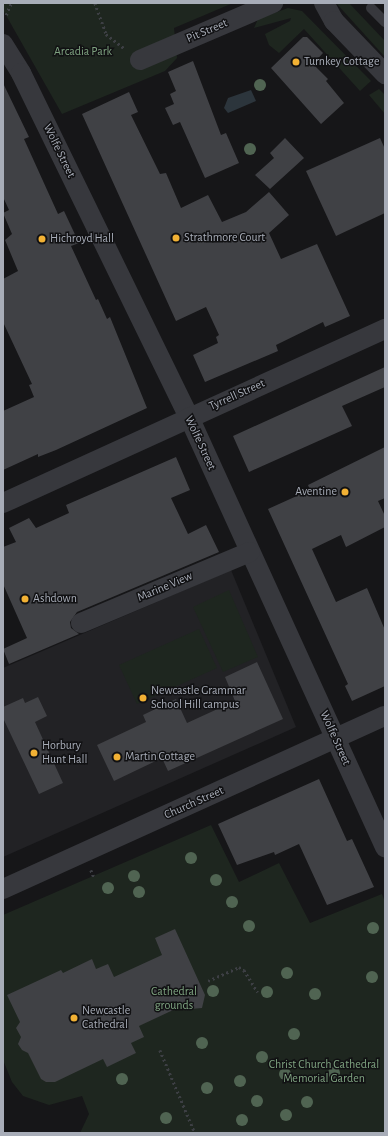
<!DOCTYPE html>
<style>
body{margin:0}
#map{position:relative;width:388px;height:1136px;overflow:hidden;background:#161618;font-family:"Alegreya Sans",sans-serif}
div>[style]{position:absolute}
.built>*{inset:0;background:#222225}
.green>*{inset:0;background:#1e261f}
.water>*{inset:0;background:#2c353c}
.building>*{inset:0;background:#404145}
.path>*{height:2.5px;margin-top:-1.25px;transform-origin:0;background:repeating-linear-gradient(90deg,#3d3f44 0 2px,transparent 0 5px)}
.service>*{height:10px;margin:-5px;padding:0 5px;transform-origin:5px;border-radius:5px;background:#37383d}
.minor>*{height:20px;margin:-10px;padding:0 10px;transform-origin:10px;border-radius:10px;background:#37383d}
.trees>*{width:12px;height:12px;margin:-6px;border-radius:50%;background:#506452}
.dots>*{width:11px;height:11px;translate:-50% -50%;box-sizing:border-box;border:2px solid #111113;border-radius:50%}
span{translate:-50% -50%;white-space:nowrap;text-align:center;line-height:1.15;-webkit-text-stroke:3px #111113;paint-order:stroke}
.street-label{font-size:12px;color:#a8adb8}
.park-label{font-size:12px;color:#7fa381}
.poi-label{font-size:12px;color:#a8adb8}
.left{translate:0 -50%;text-align:left}
.right{translate:-100% -50%;text-align:right}
.frame{position:absolute;inset:0;border:4px solid #a8adb8;pointer-events:none}
</style>
<div id="map">
<div class="built">
<i style="clip-path:polygon(231px 570px,296px 727px,3px 857px,3px 668px)"></i>
</div>
<div class="green">
<i style="clip-path:polygon(3px 3px,233px 3px,174px 28px,177px 58px,165px 71px,62px 114px,3px 10px)"></i>
<i style="clip-path:polygon(336px 3px,349px 3px,385px 41px,385px 57px)"></i>
<i style="clip-path:polygon(288px 8px,302px 11px,371px 81px,360px 91px,304px 29px,279px 53px,269px 45px,265px 34px,290px 21px,291px 18px,254px 28px,258px 19px)"></i>
<i style="clip-path:polygon(379px 89px,385px 95px,385px 114px,369px 95px)"></i>
<i style="clip-path:polygon(229px 590px,258px 657px,223px 672px,193px 607px)"></i>
<i style="clip-path:polygon(199px 629px,217px 668px,137px 704px,119px 665px)"></i>
<i style="clip-path:polygon(211px 825px,239px 882px,279px 863px,310px 923px,382px 894px,385px 902px,385px 1133px,80px 1133px,89px 1114px,82px 1096px,49px 1105px,23px 1096px,12px 1082px,3px 1060px,3px 915px)"></i>
</div>
<div class="water">
<i style="clip-path:polygon(251px 90px,256px 101px,228px 113px,224px 108px,228px 98px)"></i>
</div>
<div class="building">
<i style="clip-path:polygon(303px 37px,307px 37px,323px 53px,313px 64px,328px 79px,326px 81px,344px 103px,321px 124px,271px 68px)"></i>
<i style="clip-path:polygon(193px 61px,221px 135px,226px 133px,239px 163px,205px 178px,180px 122px,173px 125px,165px 108px,174px 104px,170px 94px,176px 91px,168px 72px)"></i>
<i style="clip-path:polygon(3px 83px,29px 137px,24px 139px,48px 192px,58px 214px,64px 211px,79px 243px,71px 246px,96px 300px,98px 299px,107px 319px,110px 317px,147px 408px,56px 450px,38px 457px,38px 454px,3px 470px,3px 411px,34px 397px,29px 385px,32px 384px,3px 322px,3px 279px,18px 271px,5px 240px,12px 234px,3px 213px,9px 210px,3px 197px)"></i>
<i style="clip-path:polygon(129px 92px,138px 112px,131px 115px,160px 174px,166px 173px,181px 208px,208px 195px,222px 222px,246px 212px,269px 192px,289px 215px,269px 233px,281px 259px,317px 244px,350px 316px,325px 327px,323px 322px,276px 345px,278px 351px,205px 382px,193px 355px,218px 343px,216px 337px,219px 335px,206px 307px,176px 321px,82px 114px)"></i>
<i style="clip-path:polygon(285px 138px,304px 158px,270px 189px,255px 175px,274px 158px,270px 153px)"></i>
<i style="clip-path:polygon(380px 138px,385px 149px,385px 213px,336px 236px,306px 171px)"></i>
<i style="clip-path:polygon(385px 367px,385px 387px,342px 406px,352px 426px,249px 472px,233px 436px)"></i>
<i style="clip-path:polygon(385px 447px,385px 498px,378px 501px,385px 516px,385px 527px,346px 547px,341px 535px,312px 549px,336px 602px,367px 588px,385px 630px,385px 686px,352px 701px,345px 686px,348px 684px,268px 509px,310px 490px,308px 485px)"></i>
<i style="clip-path:polygon(176px 457px,190px 490px,171px 498px,188px 534px,206px 525px,219px 552px,77px 612px,70px 622px,71px 628px,79px 634px,9px 664px,3px 649px,27px 638px,3px 584px,3px 547px,16px 542px,9px 528px,29px 518px,36px 528px,69px 513px,66px 505px)"></i>
<i style="clip-path:polygon(257px 662px,283px 719px,168px 771px,162px 758px,114px 781px,97px 745px,146px 722px,143px 715px,176px 699px,187px 723px,235px 701px,225px 677px)"></i>
<i style="clip-path:polygon(38px 697px,47px 716px,35px 722px,63px 783px,39px 794px,3px 718px,3px 707px,23px 698px,25px 703px)"></i>
<i style="clip-path:polygon(319px 779px,347px 841px,352px 839px,374px 887px,327px 905px,299px 844px,275px 855px,274px 852px,237px 865px,218px 824px)"></i>
<i style="clip-path:polygon(175px 929px,205px 995px,202px 1008px,191px 1009px,186px 1004px,139px 1026px,144px 1037px,131px 1043px,136px 1053px,107px 1067px,103px 1059px,55px 1082px,46px 1082px,41px 1079px,28px 1053px,22px 1050px,18px 1044px,21px 1037px,16px 1028px,20px 1022px,7px 995px,61px 970px,63px 973px,92px 959px,96px 969px,108px 964px,114px 977px,162px 955px,155px 938px)"></i>
</div>
<div class="path">
<i style="left:95px;top:3px;width:33px;rotate:70deg"></i>
<i style="left:106px;top:34px;width:24px;rotate:38deg"></i>
<i style="left:6px;top:15px;width:13px;rotate:-67deg"></i>
<i style="left:91px;top:870px;width:8px;rotate:67deg"></i>
<i style="left:208px;top:981px;width:34px;rotate:-24deg"></i>
<i style="left:239px;top:967px;width:6px;rotate:31deg"></i>
<i style="left:244px;top:970px;width:26px;rotate:58deg"></i>
<i style="left:160px;top:1050px;width:90px;rotate:67.1deg"></i>
</div>
<div class="service">
<i style="left:371px;top:8px;width:20px;rotate:45deg"></i>
</div>
<div class="minor">
<i style="left:324px;top:3px;width:21px;rotate:61deg"></i>
<i style="left:334px;top:21px;width:74px;rotate:46.1deg"></i>
<i style="left:3px;top:44px;width:34px;rotate:58deg"></i>
<i style="left:21px;top:73px;width:383px;rotate:64deg"></i>
<i style="left:189px;top:417px;width:473px;rotate:65.5deg"></i>
<i style="left:140px;top:60px;width:145px;rotate:-23.2deg"></i>
<i style="left:3px;top:503px;width:420px;rotate:-24.5deg"></i>
<i style="left:81px;top:623px;width:183px;rotate:-22.8deg"></i>
<i style="left:3px;top:889px;width:419px;rotate:-24.4deg"></i>
</div>
<div class="trees">
<i style="left:260px;top:85px"></i>
<i style="left:250px;top:149px"></i>
<i style="left:191px;top:858px"></i>
<i style="left:134px;top:876px"></i>
<i style="left:216px;top:880px"></i>
<i style="left:108px;top:888px"></i>
<i style="left:139px;top:892px"></i>
<i style="left:232px;top:902px"></i>
<i style="left:249px;top:926px"></i>
<i style="left:373px;top:928px"></i>
<i style="left:287px;top:973px"></i>
<i style="left:372px;top:977px"></i>
<i style="left:213px;top:991px"></i>
<i style="left:267px;top:992px"></i>
<i style="left:315px;top:994px"></i>
<i style="left:294px;top:1034px"></i>
<i style="left:202px;top:1043px"></i>
<i style="left:262px;top:1057px"></i>
<i style="left:334px;top:1073px"></i>
<i style="left:285px;top:1074px"></i>
<i style="left:122px;top:1079px"></i>
<i style="left:240px;top:1081px"></i>
<i style="left:207px;top:1088px"></i>
<i style="left:257px;top:1101px"></i>
<i style="left:307px;top:1102px"></i>
<i style="left:286px;top:1115px"></i>
<i style="left:166px;top:1118px"></i>
<i style="left:242px;top:1120px"></i>
</div>
<div class="dots">
<i style="left:296px;top:62px;background:#f2b134"></i>
<i style="left:176px;top:238px;background:#f2b134"></i>
<i style="left:42px;top:239px;background:#f2b134"></i>
<i style="left:345px;top:492px;background:#f2b134"></i>
<i style="left:25px;top:599px;background:#f2b134"></i>
<i style="left:143px;top:698px;background:#f2b134"></i>
<i style="left:34px;top:753px;background:#f2b134"></i>
<i style="left:117px;top:757px;background:#f2b134"></i>
<i style="left:74px;top:1018px;background:#f2b134"></i>
</div>
<div class="street-label">
<span style="left:207px;top:31px;rotate:-23deg">Pit Street</span>
<span style="left:59px;top:151px;rotate:64deg">Wolfe Street</span>
<span style="left:237px;top:395px;rotate:-24deg">Tyrrell Street</span>
<span style="left:200px;top:443px;rotate:65deg">Wolfe Street</span>
<span style="left:165px;top:587px;rotate:-23deg">Marine View</span>
<span style="left:335px;top:738px;rotate:66deg">Wolfe Street</span>
<span style="left:194px;top:803px;rotate:-24deg">Church Street</span>
</div>
<div class="park-label">
<span style="left:83px;top:52px">Arcadia Park</span>
<span style="left:174px;top:999px">Cathedral<br>grounds</span>
<span style="left:324px;top:1072px">Christ Church Cathedral<br>Memorial Garden</span>
</div>
<div class="poi-label">
<span class="left" style="left:304px;top:62px">Turnkey Cottage</span>
<span class="left" style="left:184px;top:238px">Strathmore Court</span>
<span class="left" style="left:50px;top:239px">Hichroyd Hall</span>
<span class="right" style="left:337px;top:492px">Aventine</span>
<span class="left" style="left:33px;top:599px">Ashdown</span>
<span class="left" style="left:151px;top:698px">Newcastle Grammar<br>School Hill campus</span>
<span class="left" style="left:42px;top:753px">Horbury<br>Hunt Hall</span>
<span class="left" style="left:125px;top:757px">Martin Cottage</span>
<span class="left" style="left:82px;top:1018px">Newcastle<br>Cathedral</span>
</div>
<div class="frame"></div>
</div>
